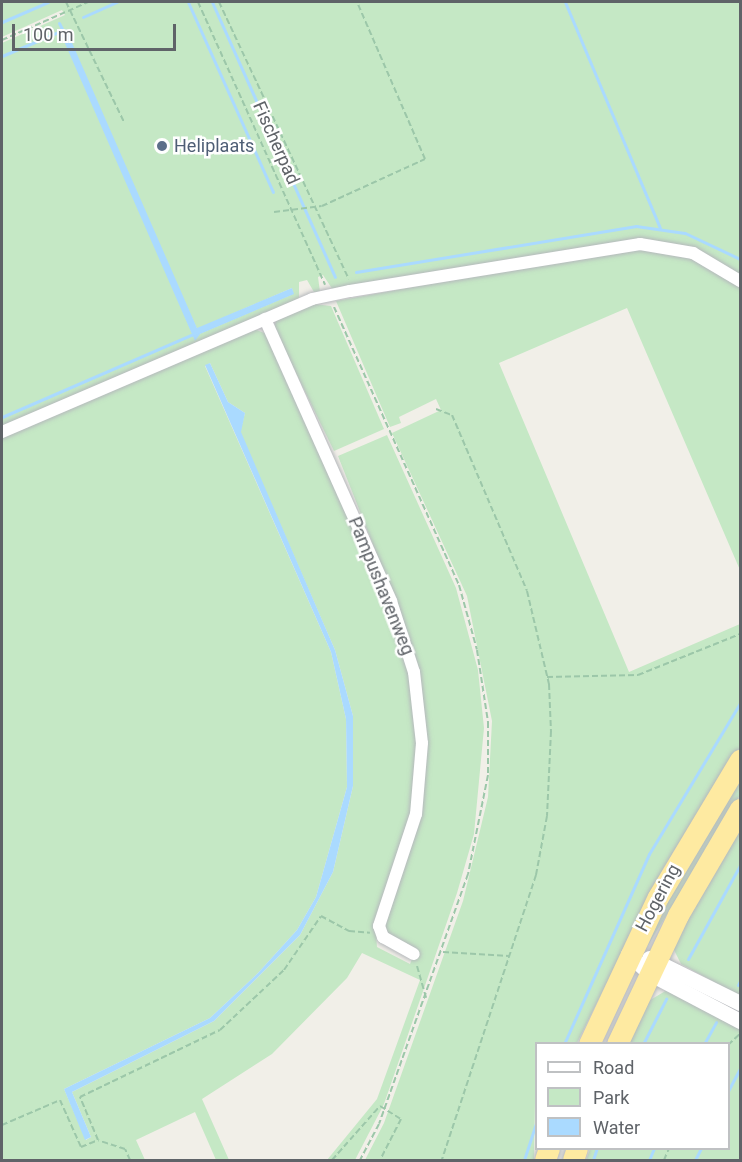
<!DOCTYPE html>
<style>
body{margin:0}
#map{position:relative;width:742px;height:1162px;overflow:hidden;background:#f1efe8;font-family:Roboto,sans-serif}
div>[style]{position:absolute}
.green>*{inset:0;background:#c5e8c5}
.water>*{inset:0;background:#aadaff}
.stream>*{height:3px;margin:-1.5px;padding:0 1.5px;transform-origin:1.5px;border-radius:1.5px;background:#aadaff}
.path>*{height:2px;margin-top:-1px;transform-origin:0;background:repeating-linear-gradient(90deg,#9cc7a9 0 6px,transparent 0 9px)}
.roads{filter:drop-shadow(0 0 2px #b5b8bc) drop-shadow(0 0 2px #b5b8bc)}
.minor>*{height:12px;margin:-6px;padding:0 6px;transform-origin:6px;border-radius:6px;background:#fff}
.tertiary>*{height:15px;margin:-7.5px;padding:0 7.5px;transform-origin:7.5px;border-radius:7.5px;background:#fff}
.trunk>*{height:21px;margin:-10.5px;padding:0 10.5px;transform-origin:10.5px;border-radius:10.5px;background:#feeaa1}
.dots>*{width:16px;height:16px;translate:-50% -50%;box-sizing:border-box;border:3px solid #fff;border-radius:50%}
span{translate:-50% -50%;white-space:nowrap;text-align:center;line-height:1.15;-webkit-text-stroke:5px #fff;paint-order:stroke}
.street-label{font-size:18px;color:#5f6368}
.service-label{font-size:18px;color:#4e5e75}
.left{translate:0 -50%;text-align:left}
.frame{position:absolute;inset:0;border:3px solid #5f6368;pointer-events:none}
.legend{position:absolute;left:535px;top:1042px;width:195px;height:108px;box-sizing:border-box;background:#fff;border:2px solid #bfc1c3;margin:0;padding:8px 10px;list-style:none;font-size:18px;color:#5f6368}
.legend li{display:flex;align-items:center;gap:12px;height:30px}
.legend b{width:30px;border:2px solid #bfc1c3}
.scale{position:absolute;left:12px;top:24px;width:164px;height:27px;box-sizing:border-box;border:3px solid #5f6368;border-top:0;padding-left:8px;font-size:18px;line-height:21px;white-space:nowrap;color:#5f6368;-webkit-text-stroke:4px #fff;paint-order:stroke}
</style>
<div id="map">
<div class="green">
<i style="clip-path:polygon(evenodd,2px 2px,740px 2px,740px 276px,696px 250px,635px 240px,333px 290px,323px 275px,318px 277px,320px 292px,314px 292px,307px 280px,299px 282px,299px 300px,2px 427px,2px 43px,65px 15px,62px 10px,2px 37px,2px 2px,63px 30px,197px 329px,292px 288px,293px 294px,199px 334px,195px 340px,63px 30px)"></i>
<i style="clip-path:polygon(628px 248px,684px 254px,740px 286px,740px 570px,627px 308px,499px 363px,629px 672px,740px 624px,740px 747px,664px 867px,577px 1043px,536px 1044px,534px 1160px,365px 1160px,384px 1123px,463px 901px,488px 797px,492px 721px,467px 596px,392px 433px,441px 410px,436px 399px,399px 417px,401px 423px,390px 427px,336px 301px)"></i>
<i style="clip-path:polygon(314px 304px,331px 306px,384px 429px,334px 451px,274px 328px,276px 321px)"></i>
<i style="clip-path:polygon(evenodd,254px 329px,267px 334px,388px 604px,410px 673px,418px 744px,413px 815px,376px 933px,377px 947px,410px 964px,415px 951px,385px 936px,382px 927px,419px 815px,422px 697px,406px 628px,338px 456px,387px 435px,456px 588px,478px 670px,484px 728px,474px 834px,457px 893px,384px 1104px,355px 1160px,327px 1160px,377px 1099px,420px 980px,362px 953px,347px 978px,272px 1054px,202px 1099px,229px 1160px,216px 1160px,195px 1112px,136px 1140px,145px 1160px,2px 1160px,2px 437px,254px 329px,210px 363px,228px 402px,245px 413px,240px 432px,335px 650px,353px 716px,353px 786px,333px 872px,300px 935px,214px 1021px,72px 1092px,91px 1137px,86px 1140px,64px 1089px,210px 1018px,258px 973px,297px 930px,316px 897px,347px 787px,346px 719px,331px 652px,205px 366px,210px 363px)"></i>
<i style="clip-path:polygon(740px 771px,740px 795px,645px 950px,643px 941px)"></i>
<i style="clip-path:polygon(740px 824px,740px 996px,681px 964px,672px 946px)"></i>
<i style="clip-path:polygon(667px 990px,740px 1023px,740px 1160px,586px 1160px,590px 1149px,728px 1148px,728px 1044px,628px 1043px,647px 1002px)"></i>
</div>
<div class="water">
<i style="clip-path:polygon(66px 29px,197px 328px,292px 288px,294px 294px,200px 334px,195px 341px,60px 32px)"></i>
<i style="clip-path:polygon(210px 363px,228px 402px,245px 413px,241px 432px,335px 650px,353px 716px,353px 786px,333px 872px,300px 935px,214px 1021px,72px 1092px,91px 1137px,85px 1140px,64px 1089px,210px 1018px,258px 973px,297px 930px,316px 897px,347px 787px,346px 719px,331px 652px,205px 365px)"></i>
</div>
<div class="stream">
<i style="left:188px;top:2px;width:208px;rotate:65.9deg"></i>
<i style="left:212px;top:2px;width:301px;rotate:65.9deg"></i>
<i style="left:565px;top:2px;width:245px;rotate:67.2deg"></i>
<i style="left:83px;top:17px;width:37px;rotate:-24deg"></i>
<i style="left:2px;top:22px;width:50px;rotate:-23.5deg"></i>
<i style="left:59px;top:23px;width:11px;rotate:63deg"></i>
<i style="left:2px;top:56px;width:64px;rotate:-23deg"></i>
<i style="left:356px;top:272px;width:284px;rotate:-9.3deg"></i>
<i style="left:636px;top:226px;width:49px;rotate:8.1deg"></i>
<i style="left:685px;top:233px;width:61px;rotate:25.3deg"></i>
<i style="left:2px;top:417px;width:210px;rotate:-23.5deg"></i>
<i style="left:688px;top:959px;width:107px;rotate:-61deg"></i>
<i style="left:738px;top:985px;width:4px;rotate:-63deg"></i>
<i style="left:564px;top:1044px;width:208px;rotate:-65.9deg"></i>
<i style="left:649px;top:854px;width:176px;rotate:-58.9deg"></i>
<i style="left:643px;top:1044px;width:51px;rotate:-62.9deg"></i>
<i style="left:704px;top:1044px;width:25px;rotate:-61deg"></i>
<i style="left:728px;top:1091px;width:26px;rotate:-62deg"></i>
<i style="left:524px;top:1160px;width:38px;rotate:-72deg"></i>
<i style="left:593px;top:1160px;width:13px;rotate:-72deg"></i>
<i style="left:649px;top:1160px;width:13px;rotate:-67deg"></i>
<i style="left:695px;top:1160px;width:13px;rotate:-63deg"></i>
</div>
<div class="path">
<i style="left:66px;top:2px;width:133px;rotate:64.2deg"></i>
<i style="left:198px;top:2px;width:310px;rotate:65.8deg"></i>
<i style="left:219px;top:2px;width:306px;rotate:64.9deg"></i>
<i style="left:2px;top:40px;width:94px;rotate:-23.8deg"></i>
<i style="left:274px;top:212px;width:48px;rotate:-7.1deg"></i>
<i style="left:322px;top:206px;width:113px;rotate:-24.5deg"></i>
<i style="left:425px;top:159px;width:171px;rotate:-113.4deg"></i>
<i style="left:334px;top:307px;width:305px;rotate:65.8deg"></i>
<i style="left:459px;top:585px;width:67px;rotate:74.5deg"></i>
<i style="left:477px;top:650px;width:73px;rotate:81.3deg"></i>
<i style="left:488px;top:722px;width:53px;rotate:90deg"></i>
<i style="left:488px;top:775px;width:101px;rotate:101.4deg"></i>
<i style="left:468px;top:874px;width:265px;rotate:109.6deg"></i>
<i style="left:379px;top:1124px;width:41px;rotate:117.8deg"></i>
<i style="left:436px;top:409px;width:17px;rotate:21deg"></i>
<i style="left:452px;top:415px;width:191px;rotate:66.9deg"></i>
<i style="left:527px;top:591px;width:96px;rotate:76.7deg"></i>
<i style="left:549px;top:684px;width:47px;rotate:87.6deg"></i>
<i style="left:551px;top:731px;width:85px;rotate:92.7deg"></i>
<i style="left:547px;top:816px;width:60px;rotate:100.6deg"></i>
<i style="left:536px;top:875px;width:300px;rotate:108.3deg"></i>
<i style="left:547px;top:677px;width:91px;rotate:-1.3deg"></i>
<i style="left:638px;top:675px;width:110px;rotate:-21.9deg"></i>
<i style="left:443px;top:952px;width:66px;rotate:3.5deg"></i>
<i style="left:417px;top:966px;width:33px;rotate:74deg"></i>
<i style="left:728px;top:1045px;width:16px;rotate:-43deg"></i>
<i style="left:2px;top:1125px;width:63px;rotate:-23.3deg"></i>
<i style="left:60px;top:1100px;width:51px;rotate:65.9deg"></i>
<i style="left:81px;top:1147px;width:18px;rotate:-22deg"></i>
<i style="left:130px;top:1160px;width:12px;rotate:-114deg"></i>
<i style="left:125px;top:1149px;width:28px;rotate:-162deg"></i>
<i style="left:98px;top:1140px;width:47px;rotate:-112.7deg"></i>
<i style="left:80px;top:1097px;width:155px;rotate:-25.6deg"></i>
<i style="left:220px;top:1030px;width:88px;rotate:-43.2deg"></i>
<i style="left:284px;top:970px;width:65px;rotate:-55.6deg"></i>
<i style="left:321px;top:916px;width:32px;rotate:28deg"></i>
<i style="left:349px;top:931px;width:21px;rotate:5deg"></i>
<i style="left:332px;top:1160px;width:72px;rotate:-48.4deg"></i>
<i style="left:380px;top:1106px;width:25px;rotate:32deg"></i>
<i style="left:401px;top:1119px;width:46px;rotate:117.1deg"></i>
<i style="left:664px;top:1160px;width:13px;rotate:-67deg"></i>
</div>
<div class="roads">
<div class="minor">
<i style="left:265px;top:319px;width:309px;rotate:65.9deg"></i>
<i style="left:391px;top:601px;width:75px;rotate:72.1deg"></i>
<i style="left:414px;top:672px;width:71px;rotate:83.6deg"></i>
<i style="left:422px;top:743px;width:71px;rotate:94.8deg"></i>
<i style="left:416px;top:814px;width:118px;rotate:108.3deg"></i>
<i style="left:379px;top:926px;width:12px;rotate:70deg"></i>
<i style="left:383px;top:937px;width:35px;rotate:29deg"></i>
<i style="left:2px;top:432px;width:337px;rotate:-23.2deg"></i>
<i style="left:312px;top:299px;width:39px;rotate:-12deg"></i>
<i style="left:350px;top:291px;width:294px;rotate:-9.2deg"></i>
<i style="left:640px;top:244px;width:54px;rotate:9.6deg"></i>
<i style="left:693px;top:253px;width:55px;rotate:30.8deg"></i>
</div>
<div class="tertiary">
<i style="left:628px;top:954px;width:28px;rotate:42deg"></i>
<i style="left:649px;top:973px;width:103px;rotate:27.8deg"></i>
<i style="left:649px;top:958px;width:102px;rotate:26.3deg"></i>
</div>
<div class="trunk">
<i style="left:589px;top:1044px;width:162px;rotate:-64.9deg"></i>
<i style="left:658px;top:897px;width:160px;rotate:-59.1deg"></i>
<i style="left:617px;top:1044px;width:143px;rotate:-64.7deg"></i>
<i style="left:678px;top:915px;width:123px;rotate:-59.7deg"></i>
<i style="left:545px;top:1160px;width:13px;rotate:-72deg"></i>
<i style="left:573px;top:1160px;width:13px;rotate:-72deg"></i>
</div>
</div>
<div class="dots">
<i style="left:162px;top:146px;background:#5c6f8a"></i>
</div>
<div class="street-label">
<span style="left:276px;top:143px;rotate:66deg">Fischerpad</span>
<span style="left:381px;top:586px;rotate:68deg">Pampushavenweg</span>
<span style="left:658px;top:898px;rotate:-62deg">Hogering</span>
</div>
<div class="service-label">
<span class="left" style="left:174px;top:146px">Heliplaats</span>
</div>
<div class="frame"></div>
<ul class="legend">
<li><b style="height:8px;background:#fff"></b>Road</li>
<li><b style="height:16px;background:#c5e8c5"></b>Park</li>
<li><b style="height:16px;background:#aadaff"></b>Water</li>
</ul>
<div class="scale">100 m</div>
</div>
